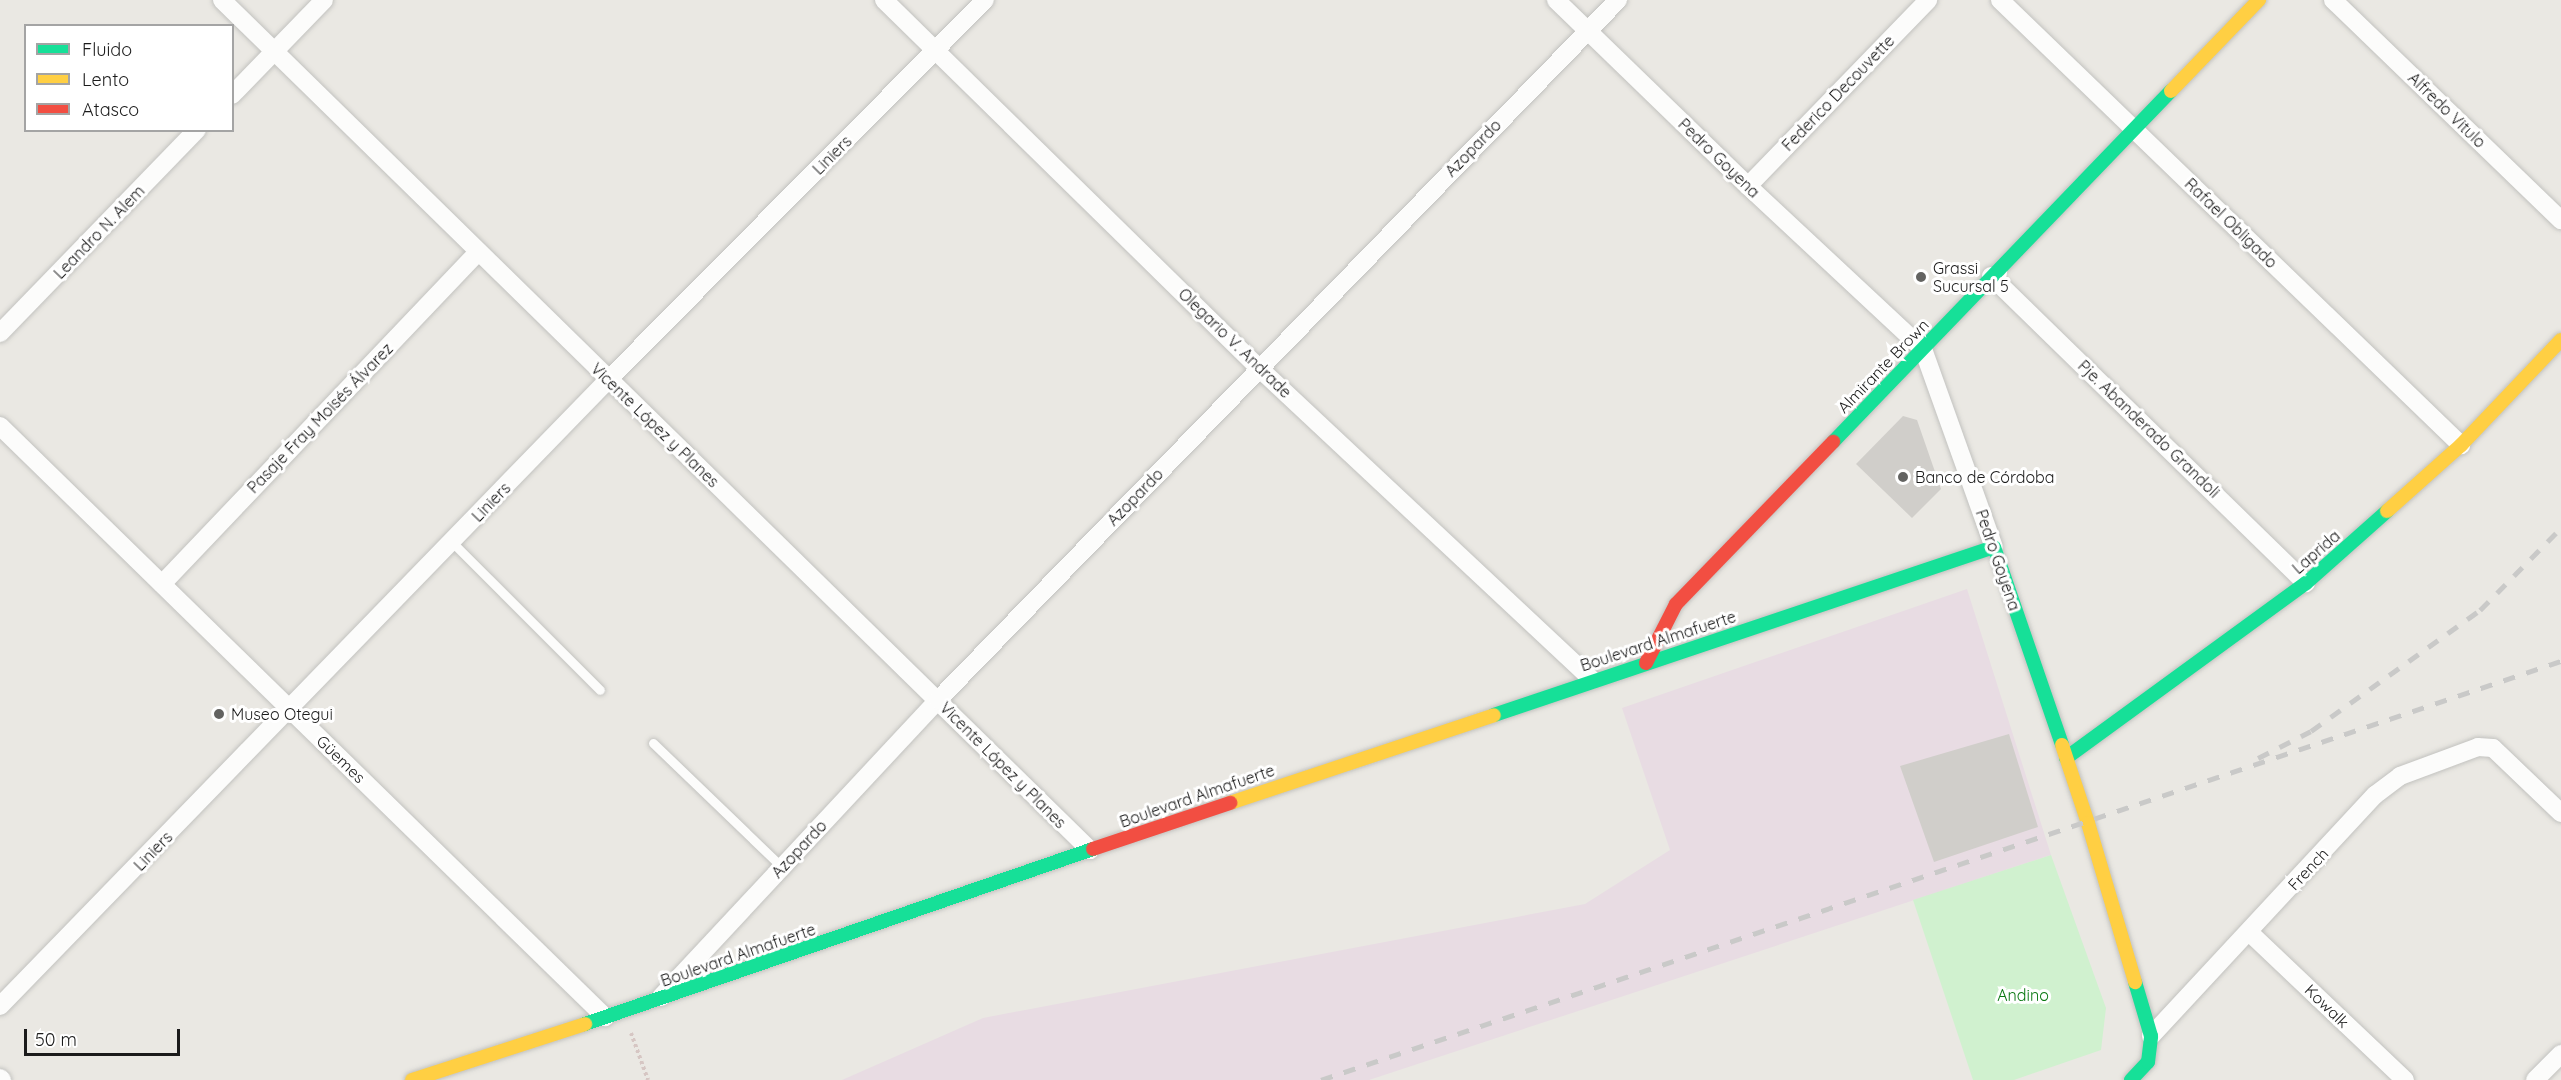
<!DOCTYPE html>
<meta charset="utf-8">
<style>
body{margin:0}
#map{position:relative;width:2561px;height:1080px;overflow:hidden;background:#eae8e3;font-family:Quicksand,sans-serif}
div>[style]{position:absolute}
.industrial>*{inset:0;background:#e8dce3}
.park>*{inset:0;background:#d0f1cf}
.building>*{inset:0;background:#d0ceca}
.path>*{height:4px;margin-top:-2px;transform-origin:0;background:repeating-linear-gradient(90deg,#d6c6c3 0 3px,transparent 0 6px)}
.roads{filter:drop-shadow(0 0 2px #c2c2bf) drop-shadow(0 0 2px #c2c2bf)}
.lane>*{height:9px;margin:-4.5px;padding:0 4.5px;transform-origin:4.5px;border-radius:4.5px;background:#fcfcfb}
.street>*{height:18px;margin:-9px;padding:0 9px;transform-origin:9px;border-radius:9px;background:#fcfcfb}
.fast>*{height:14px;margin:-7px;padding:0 7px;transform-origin:7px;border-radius:7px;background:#16e098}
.slow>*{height:14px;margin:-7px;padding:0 7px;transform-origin:7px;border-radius:7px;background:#ffcf43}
.jam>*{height:14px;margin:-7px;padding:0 7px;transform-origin:7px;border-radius:7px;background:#f24e42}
.rail>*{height:4.5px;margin-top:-2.25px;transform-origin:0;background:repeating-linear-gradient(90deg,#c9c9c8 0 12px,transparent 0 24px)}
.dots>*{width:16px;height:16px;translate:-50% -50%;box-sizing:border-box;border:3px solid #fff;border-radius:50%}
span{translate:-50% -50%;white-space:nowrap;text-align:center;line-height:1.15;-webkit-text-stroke:6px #fff;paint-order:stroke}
.street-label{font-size:16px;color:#1b1b1b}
.poi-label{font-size:16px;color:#1b1b1b}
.left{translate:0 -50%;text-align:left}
.park-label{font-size:16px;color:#0a7812}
.legend{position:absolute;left:24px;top:24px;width:210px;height:108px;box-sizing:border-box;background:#fff;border:2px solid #a4a4a4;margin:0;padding:8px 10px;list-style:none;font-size:18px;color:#1b1b1b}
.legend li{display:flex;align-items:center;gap:12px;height:30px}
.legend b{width:30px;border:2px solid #a4a4a4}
.scale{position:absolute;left:24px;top:1029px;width:156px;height:27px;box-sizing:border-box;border:3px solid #1b1b1b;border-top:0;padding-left:8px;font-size:18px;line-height:21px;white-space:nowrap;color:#1b1b1b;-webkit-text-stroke:4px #fff;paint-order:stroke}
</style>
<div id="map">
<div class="industrial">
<i style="clip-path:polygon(1967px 589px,2051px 855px,1369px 1080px,842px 1080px,983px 1018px,1585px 904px,1670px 850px,1622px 708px)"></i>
</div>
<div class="park">
<i style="clip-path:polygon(2051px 855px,2106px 1008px,2101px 1050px,2014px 1080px,1973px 1080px,1913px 900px)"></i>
</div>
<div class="building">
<i style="clip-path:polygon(1903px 416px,1917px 420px,1941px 489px,1912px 518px,1856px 464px)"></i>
<i style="clip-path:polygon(2009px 734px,2038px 827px,1934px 862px,1900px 766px)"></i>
</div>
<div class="path">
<i style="left:631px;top:1033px;width:50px;rotate:70.1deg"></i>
</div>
<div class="roads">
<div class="lane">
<i style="left:452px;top:542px;width:209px;rotate:45deg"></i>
<i style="left:653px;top:743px;width:179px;rotate:43.9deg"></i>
</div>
<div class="street">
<i style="left:222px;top:0;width:1215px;rotate:44.4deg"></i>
<i style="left:884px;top:0;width:525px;rotate:44.46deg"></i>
<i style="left:1259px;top:368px;width:456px;rotate:43.1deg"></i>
<i style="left:1556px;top:0;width:267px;rotate:44.1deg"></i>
<i style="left:1748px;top:186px;width:239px;rotate:43deg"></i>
<i style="left:1923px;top:349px;width:210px;rotate:70.3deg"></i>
<i style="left:2000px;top:0;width:641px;rotate:43.99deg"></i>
<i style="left:2333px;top:0;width:317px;rotate:44deg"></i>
<i style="left:232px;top:95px;width:132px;rotate:-45.9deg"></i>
<i style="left:1748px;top:186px;width:259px;rotate:-45.9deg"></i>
<i style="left:1991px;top:276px;width:440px;rotate:44.3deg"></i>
<i style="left:0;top:333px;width:283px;rotate:-45.9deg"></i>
<i style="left:0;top:426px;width:846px;rotate:44.33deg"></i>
<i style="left:162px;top:584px;width:458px;rotate:-46.4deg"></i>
<i style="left:2249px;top:932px;width:215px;rotate:43.5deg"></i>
<i style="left:661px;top:997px;width:406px;rotate:-47deg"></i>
<i style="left:938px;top:700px;width:976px;rotate:-45.83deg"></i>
<i style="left:0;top:1006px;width:873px;rotate:-45.84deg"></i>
<i style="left:608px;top:380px;width:535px;rotate:-45.23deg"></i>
<i style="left:2151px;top:1036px;width:329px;rotate:-47.1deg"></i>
<i style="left:2375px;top:795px;width:31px;rotate:-37deg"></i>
<i style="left:2400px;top:776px;width:83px;rotate:-20.4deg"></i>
<i style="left:2478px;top:747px;width:15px;rotate:4deg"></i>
<i style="left:2493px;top:748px;width:94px;rotate:43.7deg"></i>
<i style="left:0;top:1078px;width:3px;rotate:45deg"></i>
<i style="left:2535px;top:1080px;width:37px;rotate:-45deg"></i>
</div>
<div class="fast">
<i style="left:1833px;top:442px;width:487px;rotate:-46.1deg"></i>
<i style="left:1494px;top:715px;width:527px;rotate:-18.57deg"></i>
<i style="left:1994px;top:547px;width:209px;rotate:71deg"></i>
<i style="left:2066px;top:758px;width:297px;rotate:-36.1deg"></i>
<i style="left:2306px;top:583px;width:108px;rotate:-41.6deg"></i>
<i style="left:585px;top:1024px;width:537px;rotate:-19.01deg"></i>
<i style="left:2131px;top:1080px;width:25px;rotate:-47deg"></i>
<i style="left:2148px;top:1062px;width:26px;rotate:-83deg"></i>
<i style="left:2151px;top:1036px;width:56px;rotate:-106.5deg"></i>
</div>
<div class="slow">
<i style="left:2171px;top:91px;width:127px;rotate:-46deg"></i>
<i style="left:2387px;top:511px;width:99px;rotate:-41.7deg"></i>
<i style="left:2461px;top:445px;width:145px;rotate:-46.4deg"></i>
<i style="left:2062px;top:745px;width:82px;rotate:71.6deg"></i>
<i style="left:2088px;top:823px;width:166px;rotate:73.5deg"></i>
<i style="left:1230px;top:803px;width:278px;rotate:-18.4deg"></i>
<i style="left:412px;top:1080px;width:182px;rotate:-17.9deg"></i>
</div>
<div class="jam">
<i style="left:1646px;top:663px;width:66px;rotate:-63deg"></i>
<i style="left:1676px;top:604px;width:226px;rotate:-45.9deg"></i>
<i style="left:1093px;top:849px;width:145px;rotate:-18.6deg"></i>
</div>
</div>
<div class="rail">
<i style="left:2258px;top:758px;width:59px;rotate:-27deg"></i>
<i style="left:2311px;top:731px;width:208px;rotate:-35.6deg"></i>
<i style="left:2480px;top:610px;width:115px;rotate:-45.4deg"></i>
<i style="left:1321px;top:1080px;width:1309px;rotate:-18.67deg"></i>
</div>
<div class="dots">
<i style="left:1921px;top:277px;background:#636361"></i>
<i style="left:1903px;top:477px;background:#636361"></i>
<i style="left:219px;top:714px;background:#636361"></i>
</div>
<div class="street-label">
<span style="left:1838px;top:93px;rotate:-46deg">Federico Decouvette</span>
<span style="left:2447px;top:110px;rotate:44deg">Alfredo Vitulo</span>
<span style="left:1473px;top:148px;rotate:-46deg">Azopardo</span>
<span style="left:832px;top:155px;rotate:-45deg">Liniers</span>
<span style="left:1719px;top:158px;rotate:44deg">Pedro Goyena</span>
<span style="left:2231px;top:223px;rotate:44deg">Rafael Obligado</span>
<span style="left:99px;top:232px;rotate:-46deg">Leandro N. Alem</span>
<span style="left:1235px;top:343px;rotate:44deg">Olegario V. Andrade</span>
<span style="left:1883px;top:366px;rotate:-46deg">Almirante Brown</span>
<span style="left:320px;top:418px;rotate:-46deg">Pasaje Fray Moisés Álvarez</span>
<span style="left:655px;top:425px;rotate:44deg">Vicente López y Planes</span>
<span style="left:2149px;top:429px;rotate:44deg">Pje. Abanderado Grandoli</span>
<span style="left:1135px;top:497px;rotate:-46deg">Azopardo</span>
<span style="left:491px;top:502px;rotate:-46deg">Liniers</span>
<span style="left:2316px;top:552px;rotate:-41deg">Laprida</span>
<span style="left:1998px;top:560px;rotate:71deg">Pedro Goyena</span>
<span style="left:1658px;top:641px;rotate:-18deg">Boulevard Almafuerte</span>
<span style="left:341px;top:759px;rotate:44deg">Güemes</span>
<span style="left:1003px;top:765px;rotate:45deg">Vicente López y Planes</span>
<span style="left:1197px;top:796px;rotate:-19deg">Boulevard Almafuerte</span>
<span style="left:799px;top:849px;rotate:-47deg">Azopardo</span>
<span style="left:153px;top:851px;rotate:-46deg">Liniers</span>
<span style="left:2308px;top:869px;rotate:-47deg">French</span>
<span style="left:738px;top:955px;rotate:-19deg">Boulevard Almafuerte</span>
<span style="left:2327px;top:1006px;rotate:44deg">Kowalk</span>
</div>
<div class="poi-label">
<span class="left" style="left:1933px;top:277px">Grassi<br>Sucursal 5</span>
<span class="left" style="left:1915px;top:477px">Banco de Córdoba</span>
<span class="left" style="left:231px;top:714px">Museo Otegui</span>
</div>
<div class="park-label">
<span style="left:2023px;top:995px">Andino</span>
</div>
<ul class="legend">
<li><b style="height:8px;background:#16e098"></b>Fluido</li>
<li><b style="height:8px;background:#ffcf43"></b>Lento</li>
<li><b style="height:8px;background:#f24e42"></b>Atasco</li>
</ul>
<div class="scale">50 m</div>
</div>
